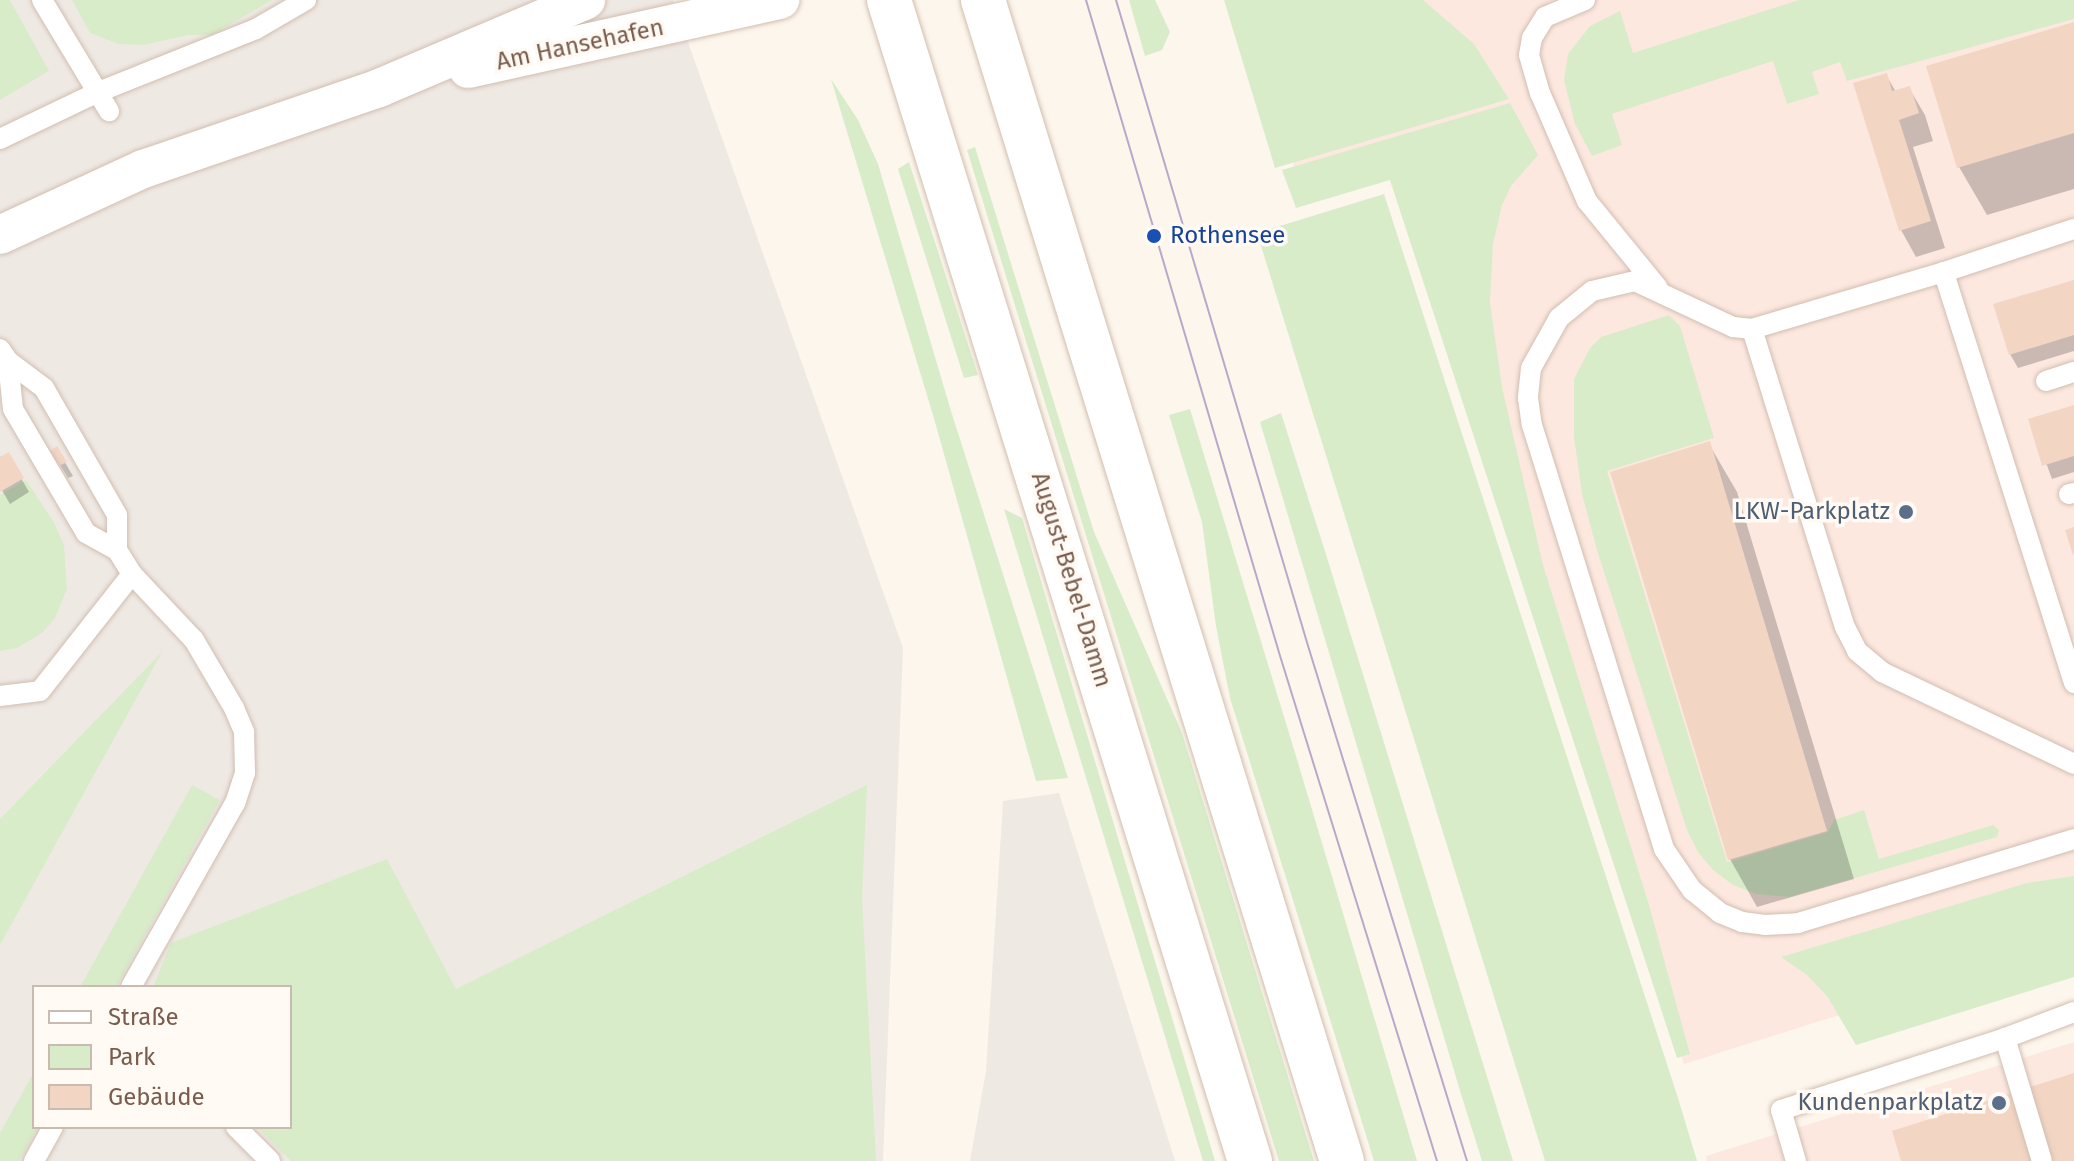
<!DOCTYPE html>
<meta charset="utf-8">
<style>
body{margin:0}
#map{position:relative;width:2074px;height:1161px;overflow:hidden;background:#fdf6ec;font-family:"Fira Sans",sans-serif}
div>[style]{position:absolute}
.commercial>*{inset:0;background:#fde8e0}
.industrial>*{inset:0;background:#efe9e4}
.green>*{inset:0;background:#d8ecc9}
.shadow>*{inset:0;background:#0003}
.building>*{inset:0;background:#f3d5c3}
.roads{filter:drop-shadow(0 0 2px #d1beb0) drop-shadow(0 0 2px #d1beb0)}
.service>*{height:20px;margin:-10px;padding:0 10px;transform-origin:10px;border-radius:10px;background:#fff}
.minor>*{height:38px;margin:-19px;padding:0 19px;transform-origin:19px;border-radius:19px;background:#fff}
.secondary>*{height:44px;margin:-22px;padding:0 22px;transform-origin:22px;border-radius:22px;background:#fff}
.tram>*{height:2px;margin:-1px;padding:0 1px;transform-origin:1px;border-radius:1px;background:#b9a8c9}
.dots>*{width:22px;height:22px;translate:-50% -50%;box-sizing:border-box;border:4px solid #fffaf3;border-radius:50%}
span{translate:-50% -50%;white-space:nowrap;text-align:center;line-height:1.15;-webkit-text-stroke:7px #fffaf3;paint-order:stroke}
.street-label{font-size:24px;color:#7a5c4d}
.transit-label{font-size:24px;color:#164399}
.left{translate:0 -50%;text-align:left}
.service-label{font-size:24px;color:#4e5e75}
.right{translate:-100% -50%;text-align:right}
.legend{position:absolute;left:32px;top:985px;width:260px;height:144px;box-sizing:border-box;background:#fffaf3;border:2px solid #cabbb1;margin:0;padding:10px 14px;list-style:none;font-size:24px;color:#7a5c4d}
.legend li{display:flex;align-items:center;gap:16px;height:40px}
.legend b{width:40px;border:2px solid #cabbb1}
</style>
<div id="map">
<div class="commercial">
<i style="clip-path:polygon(1379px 0,2074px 0,2074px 941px,1684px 1064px,1392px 174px,1300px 201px,1293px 164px)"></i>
<i style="clip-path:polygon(2074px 1042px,2074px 1161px,1707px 1161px,1706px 1156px)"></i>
</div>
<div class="industrial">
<i style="clip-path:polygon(evenodd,0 0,673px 0,903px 648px,883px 1161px,0 1161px,0 0,34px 987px,290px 987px,290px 1127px,34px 1127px,34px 987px)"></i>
<i style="clip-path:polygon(1059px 793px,1175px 1161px,970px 1161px,986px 1071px,1003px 801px)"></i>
</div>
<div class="green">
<i style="clip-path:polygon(0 0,10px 0,49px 71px,0 100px)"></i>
<i style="clip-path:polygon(72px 0,272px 0,212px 35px,188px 35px,144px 45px,118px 44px,90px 33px)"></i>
<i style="clip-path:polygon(1129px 0,1155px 0,1170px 32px,1162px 50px,1145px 56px)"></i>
<i style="clip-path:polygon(1224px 0,1423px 0,1474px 44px,1509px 99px,1275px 168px)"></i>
<i style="clip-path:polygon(1799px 0,2074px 0,2074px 19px,1847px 81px,1840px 62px,1812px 72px,1819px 94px,1787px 104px,1773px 61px,1612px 114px,1622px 145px,1592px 156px,1575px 124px,1564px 80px,1568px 54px,1590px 26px,1620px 11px,1633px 53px)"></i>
<i style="clip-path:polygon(831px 79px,858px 120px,878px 164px,951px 411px,1068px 778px,1036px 781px,933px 415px)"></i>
<i style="clip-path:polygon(1510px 103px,1538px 155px,1511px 186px,1502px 205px,1493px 244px,1490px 303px,1502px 387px,1543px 565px,1649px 905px,1690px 1054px,1677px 1058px,1390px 180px,1296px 208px,1282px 170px)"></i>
<i style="clip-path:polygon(975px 147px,1094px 532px,1182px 733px,1314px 1161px,1279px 1161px,967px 150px)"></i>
<i style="clip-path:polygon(909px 162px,978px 375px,964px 378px,898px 169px)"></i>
<i style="clip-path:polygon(1384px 194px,1678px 1098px,1697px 1161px,1545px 1161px,1257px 233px)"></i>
<i style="clip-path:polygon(1669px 315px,1680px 326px,1714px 438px,1607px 471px,1727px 862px,1828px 832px,1834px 820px,1864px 810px,1879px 859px,1993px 825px,1999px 830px,1997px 837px,1789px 897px,1756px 894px,1733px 885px,1713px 870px,1698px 852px,1687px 830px,1597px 550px,1582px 494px,1574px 437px,1574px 379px,1590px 348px,1601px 337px)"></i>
<i style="clip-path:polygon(1190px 409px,1296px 756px,1417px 1161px,1374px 1161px,1230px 698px,1216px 626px,1202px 522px,1169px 415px)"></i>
<i style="clip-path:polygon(1281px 413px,1324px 548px,1513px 1161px,1482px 1161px,1461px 1094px,1260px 422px)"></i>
<i style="clip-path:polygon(26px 480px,53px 521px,64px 545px,67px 589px,55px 618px,42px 633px,17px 648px,0 651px,0 495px)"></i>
<i style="clip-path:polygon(1004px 509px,1022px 518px,1215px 1161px,1203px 1161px)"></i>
<i style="clip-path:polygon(162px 652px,0 945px,0 819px)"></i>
<i style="clip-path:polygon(192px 785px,220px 800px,116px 987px,80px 987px)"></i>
<i style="clip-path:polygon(867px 785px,862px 897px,876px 1161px,291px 1161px,257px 1127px,290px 1127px,290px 987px,153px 987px,171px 943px,387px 859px,456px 989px)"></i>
<i style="clip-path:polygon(2074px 876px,2074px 977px,1856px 1045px,1827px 996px,1807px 975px,1781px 957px,2027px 883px)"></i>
<i style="clip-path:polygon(34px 1072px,34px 1127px,38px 1127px,19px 1161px,0 1161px,0 1133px)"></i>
</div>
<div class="shadow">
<i style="clip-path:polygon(2074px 24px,2074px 189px,1987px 215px,1959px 167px)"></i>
<i style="clip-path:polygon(1886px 75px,1896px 92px,1909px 88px,1925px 115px,1933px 141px,1913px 147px,1945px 248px,1916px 257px,1901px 230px)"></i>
<i style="clip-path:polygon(2074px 282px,2074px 351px,2018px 368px,2010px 354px)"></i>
<i style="clip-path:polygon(2074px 407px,2074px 472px,2052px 479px,2030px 420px)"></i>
<i style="clip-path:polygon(1709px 444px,1737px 492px,1854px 879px,1757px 907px,1730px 859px)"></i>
<i style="clip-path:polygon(57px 449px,73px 476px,68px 478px,52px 452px)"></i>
<i style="clip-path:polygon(8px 455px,29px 492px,10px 504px,0 487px,0 457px)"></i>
</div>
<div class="building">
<i style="clip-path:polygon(2074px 22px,2074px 133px,1957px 168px,1926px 66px)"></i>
<i style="clip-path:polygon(1887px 73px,1892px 91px,1910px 86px,1919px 113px,1899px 120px,1931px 221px,1899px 231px,1853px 83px)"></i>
<i style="clip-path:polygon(2074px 280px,2074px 335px,2009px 355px,1993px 304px)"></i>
<i style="clip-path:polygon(2074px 405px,2074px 456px,2042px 466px,2028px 419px)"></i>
<i style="clip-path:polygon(1710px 441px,1827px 831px,1728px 860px,1610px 472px)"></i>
<i style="clip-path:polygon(57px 446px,67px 462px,59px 466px,50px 451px)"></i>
<i style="clip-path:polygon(9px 452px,24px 478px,0 492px,0 457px)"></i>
<i style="clip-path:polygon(2074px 527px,2074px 555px,2073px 555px,2065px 530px)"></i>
<i style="clip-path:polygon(2074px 1073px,2074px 1161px,1901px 1161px,1892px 1131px)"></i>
</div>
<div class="roads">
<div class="service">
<i style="left:42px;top:0;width:130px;rotate:58.9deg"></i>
<i style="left:1585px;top:0;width:43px;rotate:157deg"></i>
<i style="left:1545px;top:17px;width:25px;rotate:122deg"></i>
<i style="left:1532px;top:38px;width:17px;rotate:100deg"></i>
<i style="left:1529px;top:55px;width:40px;rotate:74deg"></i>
<i style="left:1540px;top:93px;width:118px;rotate:66.5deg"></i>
<i style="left:1587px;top:201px;width:112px;rotate:50.8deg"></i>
<i style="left:0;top:139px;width:106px;rotate:-25.6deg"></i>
<i style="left:96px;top:93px;width:172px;rotate:-21.8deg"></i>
<i style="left:256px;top:29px;width:58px;rotate:-30.1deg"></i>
<i style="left:1944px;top:272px;width:137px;rotate:-18.3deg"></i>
<i style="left:1752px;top:329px;width:312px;rotate:72.7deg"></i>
<i style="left:1845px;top:627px;width:27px;rotate:63deg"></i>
<i style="left:1857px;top:651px;width:33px;rotate:40deg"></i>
<i style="left:1882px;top:672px;width:213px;rotate:25.6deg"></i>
<i style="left:0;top:349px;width:14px;rotate:56deg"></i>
<i style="left:8px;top:361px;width:45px;rotate:36.9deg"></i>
<i style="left:44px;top:388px;width:146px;rotate:60.1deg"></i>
<i style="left:117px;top:515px;width:35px;rotate:90deg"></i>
<i style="left:117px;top:550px;width:28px;rotate:58deg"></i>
<i style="left:132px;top:574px;width:91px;rotate:46.8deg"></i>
<i style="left:194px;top:640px;width:79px;rotate:59.5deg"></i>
<i style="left:234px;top:708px;width:26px;rotate:67deg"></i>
<i style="left:244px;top:732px;width:41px;rotate:88.6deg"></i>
<i style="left:245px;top:773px;width:32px;rotate:108deg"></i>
<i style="left:235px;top:803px;width:211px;rotate:119.5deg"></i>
<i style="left:8px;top:361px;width:48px;rotate:84.1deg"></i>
<i style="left:13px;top:409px;width:144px;rotate:59.5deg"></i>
<i style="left:86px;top:533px;width:35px;rotate:29deg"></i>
<i style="left:2046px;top:381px;width:29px;rotate:-18deg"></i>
<i style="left:2069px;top:494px;width:5px;rotate:-11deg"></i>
<i style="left:2074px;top:683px;width:431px;rotate:-107.6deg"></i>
<i style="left:1944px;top:272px;width:200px;rotate:163.5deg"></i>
<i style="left:1752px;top:329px;width:19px;rotate:-174deg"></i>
<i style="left:1733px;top:327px;width:108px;rotate:-154.9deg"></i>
<i style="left:1635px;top:281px;width:44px;rotate:166.9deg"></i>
<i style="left:1592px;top:291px;width:43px;rotate:140.7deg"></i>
<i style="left:1559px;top:318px;width:57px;rotate:119.2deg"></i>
<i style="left:1531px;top:368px;width:30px;rotate:96deg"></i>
<i style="left:1528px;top:398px;width:27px;rotate:82deg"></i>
<i style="left:1532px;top:425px;width:444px;rotate:72.7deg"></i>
<i style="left:1664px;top:849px;width:50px;rotate:55.7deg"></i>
<i style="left:1692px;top:890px;width:36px;rotate:39deg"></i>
<i style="left:1720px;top:913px;width:24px;rotate:22deg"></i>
<i style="left:1742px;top:922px;width:23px;rotate:7deg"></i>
<i style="left:1765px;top:925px;width:33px;rotate:-3deg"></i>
<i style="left:1798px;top:923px;width:288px;rotate:-16.9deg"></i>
<i style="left:0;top:696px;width:40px;rotate:-7.1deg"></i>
<i style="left:40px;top:691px;width:149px;rotate:-51.8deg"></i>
<i style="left:2005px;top:1038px;width:128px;rotate:73.3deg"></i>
<i style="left:236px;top:1127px;width:48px;rotate:45deg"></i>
<i style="left:34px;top:1161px;width:39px;rotate:-61deg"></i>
<i style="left:1796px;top:1161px;width:53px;rotate:-106.4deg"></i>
<i style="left:1781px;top:1110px;width:235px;rotate:-17.8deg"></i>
<i style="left:2005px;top:1038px;width:74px;rotate:-20.6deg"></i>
</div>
<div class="minor">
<i style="left:468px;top:69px;width:320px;rotate:-12.5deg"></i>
<i style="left:0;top:235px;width:157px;rotate:-24.8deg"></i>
<i style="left:143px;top:169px;width:250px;rotate:-18.9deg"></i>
<i style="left:379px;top:88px;width:225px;rotate:-23deg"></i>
</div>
<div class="secondary">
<i style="left:889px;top:0;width:1216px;rotate:72.73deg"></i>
<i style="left:983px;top:0;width:1215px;rotate:72.82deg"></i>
</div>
</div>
<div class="tram">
<i style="left:1086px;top:0;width:687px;rotate:73.52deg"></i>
<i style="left:1281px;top:659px;width:526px;rotate:72.74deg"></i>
<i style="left:1116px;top:0;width:677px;rotate:73.44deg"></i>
<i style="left:1309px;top:649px;width:536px;rotate:72.85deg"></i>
</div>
<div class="dots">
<i style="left:1154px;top:236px;background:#1a4fb4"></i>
<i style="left:1906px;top:512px;background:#5c6f8a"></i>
<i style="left:1999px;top:1103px;background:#5c6f8a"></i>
</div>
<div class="street-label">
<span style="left:580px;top:45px;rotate:-12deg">Am Hansehafen</span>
<span style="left:1071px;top:580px;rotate:73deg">August-Bebel-Damm</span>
</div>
<div class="transit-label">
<span class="left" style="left:1170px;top:236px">Rothensee</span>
</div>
<div class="service-label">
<span class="right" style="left:1890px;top:512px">LKW-Parkplatz</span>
<span class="right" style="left:1983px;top:1103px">Kundenparkplatz</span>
</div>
<ul class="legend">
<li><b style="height:10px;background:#fff"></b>Straße</li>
<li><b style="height:22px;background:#d8ecc9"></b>Park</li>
<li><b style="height:22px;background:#f3d5c3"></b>Gebäude</li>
</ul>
</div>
